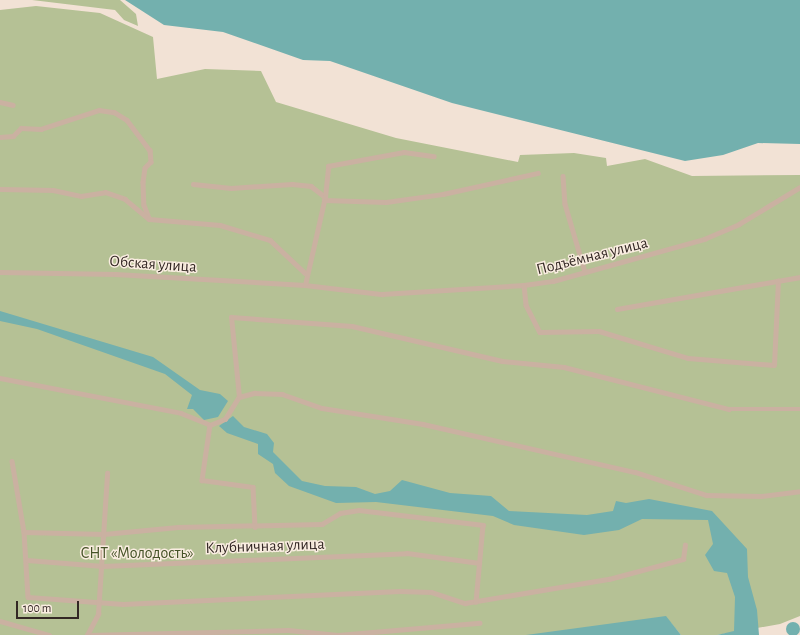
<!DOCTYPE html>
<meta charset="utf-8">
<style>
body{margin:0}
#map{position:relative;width:800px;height:635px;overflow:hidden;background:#f2e2d5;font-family:"Alegreya Sans",sans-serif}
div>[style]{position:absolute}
.green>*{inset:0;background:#b5c195}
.water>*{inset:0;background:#73b0ae}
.round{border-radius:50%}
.minor>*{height:4.5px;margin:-2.25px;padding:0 2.25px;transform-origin:2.25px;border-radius:2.25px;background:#cab1a1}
span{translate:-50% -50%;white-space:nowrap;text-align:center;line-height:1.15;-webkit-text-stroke:3px #faede1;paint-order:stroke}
.street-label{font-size:16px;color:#332824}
.park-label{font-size:16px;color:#455327}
.scale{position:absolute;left:16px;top:601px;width:63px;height:18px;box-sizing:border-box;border:2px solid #332824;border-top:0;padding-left:5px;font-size:12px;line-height:14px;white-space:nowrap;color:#332824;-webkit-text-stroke:3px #faede1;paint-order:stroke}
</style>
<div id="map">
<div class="green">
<i style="clip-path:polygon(32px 0,120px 0,136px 14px,138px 26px,124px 20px,115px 10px)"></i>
<i style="clip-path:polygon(36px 6px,100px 13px,153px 37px,157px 79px,205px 69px,261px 71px,276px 102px,396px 138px,518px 162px,520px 155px,574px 153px,606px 158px,607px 166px,645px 159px,692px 176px,800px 175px,800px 616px,780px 624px,717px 635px,681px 635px,671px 623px,579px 635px,0 635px,0 10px)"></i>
</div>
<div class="water">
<i style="clip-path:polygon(125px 0,800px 0,800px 144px,758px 143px,723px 155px,685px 161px,452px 103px,330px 61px,303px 60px,223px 32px,164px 25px)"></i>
<i style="clip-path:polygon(0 311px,153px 357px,200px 390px,220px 394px,228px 401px,218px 417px,204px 420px,193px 409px,187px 409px,192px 395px,165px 374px,37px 329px,0 321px)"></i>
<i style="clip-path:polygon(233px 416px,244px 427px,267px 434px,274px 443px,273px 452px,302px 481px,325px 486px,356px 487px,375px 494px,390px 491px,402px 480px,450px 493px,491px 496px,509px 511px,587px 515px,613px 511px,616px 501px,626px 503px,649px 499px,712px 511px,747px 549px,748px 577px,757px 610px,759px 635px,717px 635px,734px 631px,735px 597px,727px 573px,714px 571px,705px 555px,713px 544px,708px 520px,642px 519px,619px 530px,584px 535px,514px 525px,493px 516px,376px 502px,336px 503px,289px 486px,275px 473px,273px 464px,258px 454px,258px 444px,227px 433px,219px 426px)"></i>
<i style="clip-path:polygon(666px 616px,681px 635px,526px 635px)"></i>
<i class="round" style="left:786px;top:622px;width:14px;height:14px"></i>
</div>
<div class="minor">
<i style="left:0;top:102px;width:13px;rotate:13deg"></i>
<i style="left:0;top:137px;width:13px;rotate:-4deg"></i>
<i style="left:13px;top:136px;width:11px;rotate:-45deg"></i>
<i style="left:21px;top:128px;width:20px;rotate:3deg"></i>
<i style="left:41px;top:129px;width:61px;rotate:-18.1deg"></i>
<i style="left:99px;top:110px;width:15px;rotate:8deg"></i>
<i style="left:114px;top:112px;width:15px;rotate:32deg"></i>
<i style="left:127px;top:120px;width:38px;rotate:53deg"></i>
<i style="left:150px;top:150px;width:12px;rotate:85deg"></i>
<i style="left:151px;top:162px;width:8px;rotate:135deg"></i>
<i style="left:145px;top:168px;width:14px;rotate:98deg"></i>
<i style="left:143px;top:182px;width:23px;rotate:88deg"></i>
<i style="left:144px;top:205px;width:14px;rotate:69deg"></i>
<i style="left:563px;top:176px;width:28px;rotate:86deg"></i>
<i style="left:565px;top:204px;width:71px;rotate:73.6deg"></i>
<i style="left:193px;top:184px;width:38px;rotate:6deg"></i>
<i style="left:231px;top:188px;width:61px;rotate:-3.8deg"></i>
<i style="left:292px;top:184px;width:19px;rotate:6deg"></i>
<i style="left:311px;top:186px;width:18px;rotate:38deg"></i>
<i style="left:0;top:189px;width:53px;rotate:1.1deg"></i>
<i style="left:53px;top:190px;width:29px;rotate:12deg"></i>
<i style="left:81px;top:196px;width:24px;rotate:-9deg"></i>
<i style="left:105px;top:192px;width:21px;rotate:19deg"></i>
<i style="left:125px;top:199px;width:31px;rotate:40deg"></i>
<i style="left:149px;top:219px;width:71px;rotate:4.8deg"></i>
<i style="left:220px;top:225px;width:52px;rotate:16.7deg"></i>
<i style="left:270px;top:240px;width:48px;rotate:43.3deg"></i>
<i style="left:324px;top:200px;width:62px;rotate:1.8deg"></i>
<i style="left:386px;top:202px;width:58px;rotate:-8deg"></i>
<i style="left:443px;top:194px;width:97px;rotate:-12.5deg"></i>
<i style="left:0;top:272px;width:115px;rotate:1deg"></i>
<i style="left:115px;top:274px;width:190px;rotate:3.3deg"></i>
<i style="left:305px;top:285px;width:78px;rotate:6.7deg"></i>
<i style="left:382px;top:294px;width:142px;rotate:-3.6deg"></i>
<i style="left:524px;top:285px;width:29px;rotate:-8deg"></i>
<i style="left:553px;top:281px;width:157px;rotate:-15.5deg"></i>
<i style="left:704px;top:239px;width:38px;rotate:-23deg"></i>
<i style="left:739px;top:224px;width:71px;rotate:-31.2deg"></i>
<i style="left:305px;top:285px;width:90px;rotate:-77.2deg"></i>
<i style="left:325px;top:197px;width:31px;rotate:-84deg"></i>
<i style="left:328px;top:166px;width:77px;rotate:-10.4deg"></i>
<i style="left:404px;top:152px;width:30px;rotate:8deg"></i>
<i style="left:524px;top:285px;width:20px;rotate:84deg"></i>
<i style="left:526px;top:305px;width:30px;rotate:63deg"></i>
<i style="left:540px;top:332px;width:59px;rotate:-1deg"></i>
<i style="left:599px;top:331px;width:93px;rotate:16.9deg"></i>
<i style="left:688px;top:358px;width:86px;rotate:4.7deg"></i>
<i style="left:774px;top:365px;width:84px;rotate:-87.3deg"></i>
<i style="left:617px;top:309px;width:186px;rotate:-9.9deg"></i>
<i style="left:0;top:378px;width:184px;rotate:10.9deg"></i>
<i style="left:181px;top:413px;width:31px;rotate:22deg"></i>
<i style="left:210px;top:425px;width:16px;rotate:-22deg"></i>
<i style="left:225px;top:419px;width:26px;rotate:-58deg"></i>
<i style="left:239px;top:397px;width:80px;rotate:-95.7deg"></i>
<i style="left:231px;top:317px;width:121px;rotate:4.3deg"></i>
<i style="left:352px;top:326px;width:154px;rotate:13.1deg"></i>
<i style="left:502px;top:361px;width:62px;rotate:5.5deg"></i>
<i style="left:564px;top:367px;width:170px;rotate:14.3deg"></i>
<i style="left:729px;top:409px;width:71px"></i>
<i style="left:239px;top:397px;width:16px;rotate:-15deg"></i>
<i style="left:254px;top:393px;width:28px;rotate:2deg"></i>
<i style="left:282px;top:394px;width:42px;rotate:19.3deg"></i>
<i style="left:322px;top:408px;width:102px;rotate:9deg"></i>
<i style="left:423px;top:424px;width:217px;rotate:12.8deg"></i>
<i style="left:635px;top:472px;width:75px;rotate:17.9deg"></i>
<i style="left:706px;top:495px;width:55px;rotate:1deg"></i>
<i style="left:761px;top:496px;width:39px;rotate:-7deg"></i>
<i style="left:210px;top:425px;width:56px;rotate:98.3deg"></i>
<i style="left:202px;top:480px;width:51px;rotate:7.8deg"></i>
<i style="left:253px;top:487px;width:40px;rotate:87.1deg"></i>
<i style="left:12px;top:461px;width:72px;rotate:80.4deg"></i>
<i style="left:24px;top:532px;width:65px;rotate:86.5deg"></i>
<i style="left:28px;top:597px;width:95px;rotate:4.2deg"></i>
<i style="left:123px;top:604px;width:277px;rotate:-2.7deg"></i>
<i style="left:400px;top:591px;width:31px;rotate:2deg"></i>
<i style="left:431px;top:592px;width:36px;rotate:18deg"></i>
<i style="left:465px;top:603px;width:146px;rotate:-9.5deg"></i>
<i style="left:609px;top:579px;width:77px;rotate:-15.1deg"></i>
<i style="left:683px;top:559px;width:14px;rotate:-82deg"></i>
<i style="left:24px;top:532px;width:80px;rotate:1.4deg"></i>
<i style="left:104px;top:534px;width:74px;rotate:-5.4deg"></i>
<i style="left:178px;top:527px;width:144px;rotate:-1.2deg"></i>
<i style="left:322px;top:524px;width:21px;rotate:-31deg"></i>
<i style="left:340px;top:513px;width:19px;rotate:-9deg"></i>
<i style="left:359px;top:510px;width:125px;rotate:6.9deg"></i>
<i style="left:483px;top:525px;width:77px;rotate:95.2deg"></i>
<i style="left:27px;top:560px;width:76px;rotate:4.5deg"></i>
<i style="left:103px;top:566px;width:304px;rotate:-2.4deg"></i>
<i style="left:407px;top:553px;width:73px;rotate:7.9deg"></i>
<i style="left:0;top:621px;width:51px;rotate:15.9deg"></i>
<i style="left:87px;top:635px;width:201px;rotate:-1.4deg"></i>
<i style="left:288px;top:630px;width:50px;rotate:5.7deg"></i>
<i style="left:338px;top:635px;width:142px;rotate:-4.9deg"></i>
<i style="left:87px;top:635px;width:24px;rotate:-62deg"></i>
<i style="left:98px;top:614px;width:141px;rotate:-86.3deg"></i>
</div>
<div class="street-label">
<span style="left:592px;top:256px;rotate:-14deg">Подъёмная улица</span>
<span style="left:153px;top:264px;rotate:4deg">Обская улица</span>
<span style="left:265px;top:546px;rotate:-2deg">Клубничная улица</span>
</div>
<div class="park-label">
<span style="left:137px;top:553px">СНТ «Молодость»</span>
</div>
<div class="scale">100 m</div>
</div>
